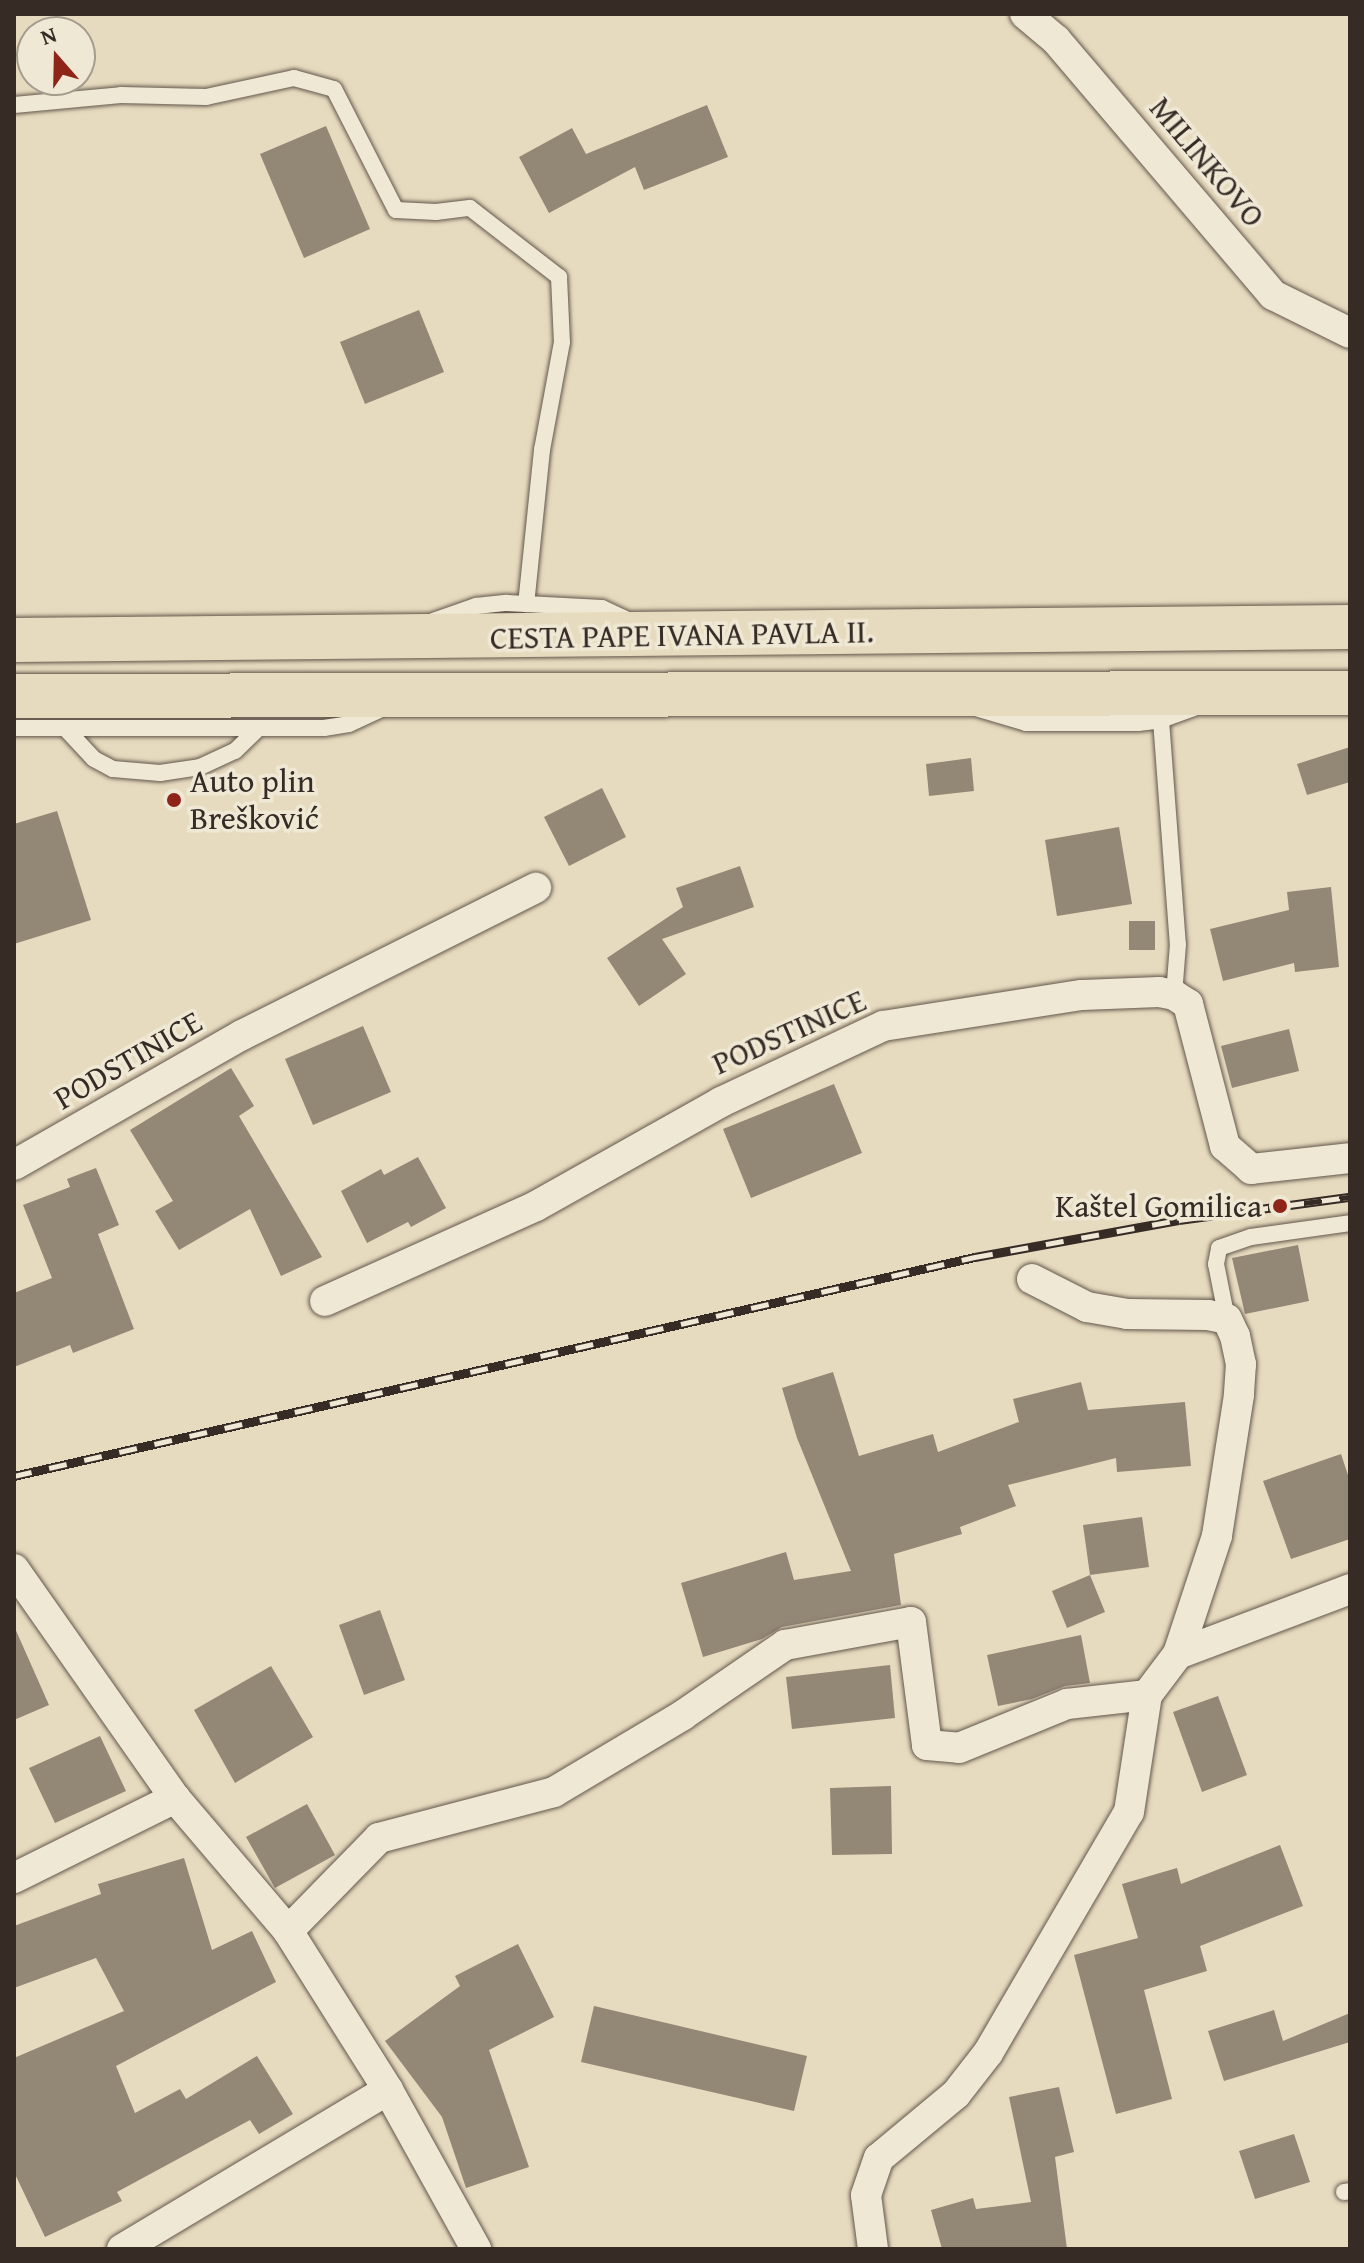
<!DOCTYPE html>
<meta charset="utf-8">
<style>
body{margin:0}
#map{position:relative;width:1364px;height:2263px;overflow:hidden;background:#e7dbbf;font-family:"Gentium Book Plus",serif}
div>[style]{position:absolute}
.building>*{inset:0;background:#938776}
.roads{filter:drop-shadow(0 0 2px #63574c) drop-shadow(0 0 2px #63574c)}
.lane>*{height:16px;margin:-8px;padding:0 8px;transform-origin:8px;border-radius:8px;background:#efe8d5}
.street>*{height:30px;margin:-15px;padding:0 15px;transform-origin:15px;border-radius:15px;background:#efe8d5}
.primary>*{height:44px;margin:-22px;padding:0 22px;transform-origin:22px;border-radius:22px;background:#e7dbbf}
.rail>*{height:9px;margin-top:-4.5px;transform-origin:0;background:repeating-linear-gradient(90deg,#efe8d5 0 18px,#372b26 0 36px);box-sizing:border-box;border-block:2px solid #372b26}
.dots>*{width:22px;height:22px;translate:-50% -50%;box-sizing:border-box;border:4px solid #efe8d5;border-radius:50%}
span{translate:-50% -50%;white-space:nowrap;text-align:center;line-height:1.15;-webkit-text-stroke:7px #efe8d5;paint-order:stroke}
.street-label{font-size:32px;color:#372b26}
.poi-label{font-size:32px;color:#372b26}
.left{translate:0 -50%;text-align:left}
.right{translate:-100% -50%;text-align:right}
.frame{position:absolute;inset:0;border:16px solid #372b26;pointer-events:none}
.north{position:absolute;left:16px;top:16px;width:80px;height:80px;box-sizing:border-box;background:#efe8d5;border:2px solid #a59c8f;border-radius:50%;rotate:340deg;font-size:22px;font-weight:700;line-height:32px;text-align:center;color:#372b26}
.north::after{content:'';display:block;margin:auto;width:28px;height:36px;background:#8f2418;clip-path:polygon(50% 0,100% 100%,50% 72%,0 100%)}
</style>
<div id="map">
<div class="building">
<i style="clip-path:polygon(707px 105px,728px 157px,644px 190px,635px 167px,549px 213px,519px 157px,572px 128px,586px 154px)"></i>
<i style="clip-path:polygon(326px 126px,370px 229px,304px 258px,260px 154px)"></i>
<i style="clip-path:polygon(419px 310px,444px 372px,365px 404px,340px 342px)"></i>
<i style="clip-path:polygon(1350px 747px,1350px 782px,1307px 795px,1297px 764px)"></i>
<i style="clip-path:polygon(971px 758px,974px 791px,929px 796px,926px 764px)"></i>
<i style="clip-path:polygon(602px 788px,626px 837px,569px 866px,544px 817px)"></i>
<i style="clip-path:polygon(57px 811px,91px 920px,14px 944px,14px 824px)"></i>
<i style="clip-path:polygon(1119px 827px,1132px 904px,1057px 916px,1045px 840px)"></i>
<i style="clip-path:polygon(740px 866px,754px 907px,662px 939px,686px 974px,639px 1006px,607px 958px,683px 907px,676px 888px)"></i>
<i style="clip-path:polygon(1331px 887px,1339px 967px,1295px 972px,1294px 963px,1223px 981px,1210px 929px,1289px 910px,1287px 892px)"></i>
<i style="clip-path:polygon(1129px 921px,1155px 921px,1155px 950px,1129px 950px)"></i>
<i style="clip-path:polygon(363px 1026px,391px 1092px,313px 1125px,285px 1059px)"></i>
<i style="clip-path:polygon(1289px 1029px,1299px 1071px,1232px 1088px,1221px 1046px)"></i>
<i style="clip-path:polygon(231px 1068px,254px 1106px,239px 1116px,322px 1257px,281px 1276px,250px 1209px,179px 1250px,155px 1211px,173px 1201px,130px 1130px)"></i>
<i style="clip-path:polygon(834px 1084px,862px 1153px,751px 1198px,723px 1129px)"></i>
<i style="clip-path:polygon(418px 1157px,446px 1208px,411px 1227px,408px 1222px,367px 1243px,341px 1191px,381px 1169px,384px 1175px)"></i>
<i style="clip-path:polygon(96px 1168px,119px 1225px,98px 1234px,134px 1329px,73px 1353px,70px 1345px,14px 1367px,14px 1293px,52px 1278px,23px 1205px,70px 1187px,67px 1179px)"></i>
<i style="clip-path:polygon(1298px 1245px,1309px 1301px,1245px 1314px,1232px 1258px)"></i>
<i style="clip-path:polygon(833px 1372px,859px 1456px,933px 1434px,938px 1452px,1019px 1422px,1013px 1399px,1081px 1382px,1088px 1410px,1185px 1402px,1191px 1466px,1117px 1472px,1116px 1458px,1008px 1485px,1016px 1506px,960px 1527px,962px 1534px,894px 1554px,901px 1605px,782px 1627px,762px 1639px,703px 1657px,681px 1583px,786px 1552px,794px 1580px,851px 1571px,797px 1438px,782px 1388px)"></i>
<i style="clip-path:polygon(1341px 1454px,1350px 1481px,1350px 1539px,1291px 1559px,1263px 1481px)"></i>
<i style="clip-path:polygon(1142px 1517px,1149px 1567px,1090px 1575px,1083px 1525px)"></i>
<i style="clip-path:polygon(1090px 1575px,1105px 1612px,1067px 1628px,1052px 1591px)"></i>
<i style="clip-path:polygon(380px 1610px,405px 1680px,364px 1695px,339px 1625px)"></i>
<i style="clip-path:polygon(14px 1626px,49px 1705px,14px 1720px)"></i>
<i style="clip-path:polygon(1081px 1635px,1090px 1683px,1065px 1686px,1032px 1699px,998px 1706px,987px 1655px)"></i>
<i style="clip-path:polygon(890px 1665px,895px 1718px,792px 1729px,786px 1677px)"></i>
<i style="clip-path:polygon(271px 1666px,313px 1737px,235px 1783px,194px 1710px)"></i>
<i style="clip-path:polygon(1218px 1696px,1247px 1775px,1202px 1792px,1173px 1712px)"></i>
<i style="clip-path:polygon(100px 1736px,126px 1791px,55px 1823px,29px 1768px)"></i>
<i style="clip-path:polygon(891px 1786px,892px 1854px,832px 1855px,830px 1788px)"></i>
<i style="clip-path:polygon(307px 1804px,335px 1855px,275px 1888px,246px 1837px)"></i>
<i style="clip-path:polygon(1280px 1845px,1303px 1906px,1200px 1946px,1207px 1971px,1144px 1990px,1172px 2099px,1116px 2114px,1074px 1955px,1138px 1938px,1122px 1884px,1177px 1868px,1181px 1884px)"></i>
<i style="clip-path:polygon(184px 1858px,212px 1950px,252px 1931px,276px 1982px,116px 2066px,135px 2113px,180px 2089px,186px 2099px,257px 2056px,293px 2114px,259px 2134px,250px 2120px,117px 2192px,122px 2201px,45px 2237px,14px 2172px,14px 2058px,124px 2011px,96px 1958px,14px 1988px,14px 1926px,101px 1894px,98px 1884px)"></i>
<i style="clip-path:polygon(518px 1944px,554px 2017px,489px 2050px,529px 2167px,466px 2188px,442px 2117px,385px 2041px,460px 1986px,455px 1976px)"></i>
<i style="clip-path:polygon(594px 2006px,807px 2056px,794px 2111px,581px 2062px)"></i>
<i style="clip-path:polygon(1274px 2010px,1283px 2041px,1350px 2013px,1350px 2042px,1224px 2081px,1208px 2031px)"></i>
<i style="clip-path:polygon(1059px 2087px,1074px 2152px,1055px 2157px,1067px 2249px,942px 2249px,931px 2210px,973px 2198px,976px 2209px,1031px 2202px,1009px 2097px)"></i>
<i style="clip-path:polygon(1294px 2134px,1310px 2182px,1255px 2199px,1239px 2151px)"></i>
</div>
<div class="roads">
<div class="lane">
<i style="left:14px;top:105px;width:107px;rotate:-5.3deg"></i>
<i style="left:121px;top:95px;width:85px;rotate:1.3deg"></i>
<i style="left:206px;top:97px;width:90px;rotate:-12.2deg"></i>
<i style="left:294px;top:78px;width:41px;rotate:15.4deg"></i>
<i style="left:334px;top:89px;width:136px;rotate:62.9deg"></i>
<i style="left:396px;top:210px;width:40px;rotate:2.9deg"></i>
<i style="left:436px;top:212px;width:34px;rotate:-7deg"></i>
<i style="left:470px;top:208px;width:113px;rotate:37.8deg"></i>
<i style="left:559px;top:277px;width:65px;rotate:87.4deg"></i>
<i style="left:562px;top:342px;width:110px;rotate:100.5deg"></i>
<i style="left:542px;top:450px;width:155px;rotate:95.9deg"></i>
<i style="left:433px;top:621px;width:46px;rotate:-19.2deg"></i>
<i style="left:476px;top:606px;width:31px;rotate:-6deg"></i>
<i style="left:507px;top:603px;width:95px;rotate:3deg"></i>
<i style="left:602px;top:608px;width:29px;rotate:25deg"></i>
<i style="left:976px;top:708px;width:52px;rotate:16.7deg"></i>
<i style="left:1026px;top:723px;width:112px"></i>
<i style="left:1138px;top:723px;width:23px;rotate:-7deg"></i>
<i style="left:1161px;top:720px;width:37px;rotate:-20deg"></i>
<i style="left:1161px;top:720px;width:225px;rotate:85.7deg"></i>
<i style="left:1178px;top:944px;width:51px;rotate:94.5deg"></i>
<i style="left:14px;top:728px;width:310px"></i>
<i style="left:324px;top:728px;width:25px;rotate:-9deg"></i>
<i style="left:349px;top:724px;width:38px;rotate:-25deg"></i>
<i style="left:65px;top:728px;width:42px;rotate:46.9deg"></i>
<i style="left:94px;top:759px;width:21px;rotate:28deg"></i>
<i style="left:113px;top:769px;width:47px;rotate:4.9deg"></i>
<i style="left:160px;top:773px;width:40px;rotate:-8.5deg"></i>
<i style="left:200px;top:767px;width:38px;rotate:-25deg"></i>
<i style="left:235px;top:751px;width:33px;rotate:-44deg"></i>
<i style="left:1227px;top:1319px;width:56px;rotate:-101.3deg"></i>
<i style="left:1216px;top:1264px;width:16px;rotate:-79deg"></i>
<i style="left:1219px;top:1248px;width:34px;rotate:-19deg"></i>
<i style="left:1251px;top:1237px;width:100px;rotate:-8deg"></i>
<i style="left:1344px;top:2192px;width:6px;rotate:-9deg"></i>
</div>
<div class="street">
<i style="left:1025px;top:14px;width:40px;rotate:40deg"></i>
<i style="left:1056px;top:40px;width:335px;rotate:49.6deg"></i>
<i style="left:1273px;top:295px;width:86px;rotate:26.3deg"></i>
<i style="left:14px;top:1165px;width:262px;rotate:-29.7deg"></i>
<i style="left:242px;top:1035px;width:329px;rotate:-26.6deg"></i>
<i style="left:1032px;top:1279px;width:62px;rotate:27deg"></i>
<i style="left:1087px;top:1307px;width:41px;rotate:9.9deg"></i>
<i style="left:1127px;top:1314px;width:81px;rotate:0.7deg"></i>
<i style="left:1208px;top:1315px;width:19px;rotate:12deg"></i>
<i style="left:1227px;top:1319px;width:19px;rotate:65deg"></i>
<i style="left:1235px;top:1336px;width:29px;rotate:78deg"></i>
<i style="left:1241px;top:1364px;width:31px;rotate:94deg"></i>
<i style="left:1239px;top:1395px;width:143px;rotate:98.9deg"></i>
<i style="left:1217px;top:1536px;width:124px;rotate:108.3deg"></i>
<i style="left:325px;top:1301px;width:231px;rotate:-24.2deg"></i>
<i style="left:536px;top:1206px;width:212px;rotate:-29.3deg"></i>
<i style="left:721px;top:1102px;width:179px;rotate:-25.1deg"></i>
<i style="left:883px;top:1026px;width:201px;rotate:-8.9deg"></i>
<i style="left:1082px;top:995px;width:77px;rotate:-2.2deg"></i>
<i style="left:1159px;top:992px;width:15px;rotate:11deg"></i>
<i style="left:1174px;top:995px;width:17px;rotate:33deg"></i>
<i style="left:1188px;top:1004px;width:147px;rotate:75.4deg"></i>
<i style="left:1225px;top:1146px;width:35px;rotate:41deg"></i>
<i style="left:1251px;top:1169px;width:100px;rotate:-6.3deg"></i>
<i style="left:14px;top:1569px;width:280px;rotate:54.9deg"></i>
<i style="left:175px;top:1798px;width:175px;rotate:49.6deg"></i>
<i style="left:288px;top:1931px;width:188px;rotate:57.8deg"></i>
<i style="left:388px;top:2090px;width:182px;rotate:61deg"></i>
<i style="left:14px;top:1878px;width:180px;rotate:-26.4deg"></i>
<i style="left:288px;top:1931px;width:130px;rotate:-45.6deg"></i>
<i style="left:379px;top:1838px;width:181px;rotate:-14.7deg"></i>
<i style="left:554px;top:1792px;width:150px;rotate:-30.8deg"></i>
<i style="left:683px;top:1715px;width:124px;rotate:-34.5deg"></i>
<i style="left:785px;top:1645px;width:128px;rotate:-10.3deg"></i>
<i style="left:911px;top:1622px;width:124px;rotate:82.6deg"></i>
<i style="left:927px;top:1745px;width:32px;rotate:5deg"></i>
<i style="left:959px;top:1748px;width:117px;rotate:-22.2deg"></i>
<i style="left:1067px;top:1704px;width:81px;rotate:-6.4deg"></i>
<i style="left:122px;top:2249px;width:310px;rotate:-30.9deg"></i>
<i style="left:873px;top:2249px;width:54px;rotate:-97.4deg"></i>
<i style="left:866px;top:2195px;width:39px;rotate:-71deg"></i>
<i style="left:879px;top:2158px;width:100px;rotate:-39.7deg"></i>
<i style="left:956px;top:2094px;width:52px;rotate:-52deg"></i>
<i style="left:988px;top:2053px;width:279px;rotate:-59.7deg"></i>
<i style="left:1129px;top:1812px;width:118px;rotate:-81.3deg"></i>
<i style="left:1147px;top:1695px;width:51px;rotate:-52.9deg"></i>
<i style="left:1178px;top:1654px;width:184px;rotate:-20.7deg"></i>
</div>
<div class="primary">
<i style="left:14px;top:640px;width:1336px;rotate:-0.56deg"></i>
<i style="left:14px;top:696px;width:1336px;rotate:-0.13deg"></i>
</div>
</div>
<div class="rail">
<i style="left:14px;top:1476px;width:986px;rotate:-12.84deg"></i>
<i style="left:975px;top:1257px;width:207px;rotate:-10.3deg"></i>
<i style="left:1179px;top:1220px;width:173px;rotate:-7.7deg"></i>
</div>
<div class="dots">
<i style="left:174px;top:800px;background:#8f2418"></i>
<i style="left:1280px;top:1206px;background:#8f2418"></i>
</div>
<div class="street-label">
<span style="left:1207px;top:162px;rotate:50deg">MILINKOVO</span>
<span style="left:682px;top:635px;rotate:-1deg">CESTA PAPE IVANA PAVLA II.</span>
<span style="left:789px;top:1032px;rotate:-24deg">PODSTINICE</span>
<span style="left:128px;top:1060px;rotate:-30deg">PODSTINICE</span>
</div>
<div class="poi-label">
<span class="left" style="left:190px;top:800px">Auto plin<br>Brešković</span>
<span class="right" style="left:1262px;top:1206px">Kaštel Gomilica</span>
</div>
<div class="frame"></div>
<div class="north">N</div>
</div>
